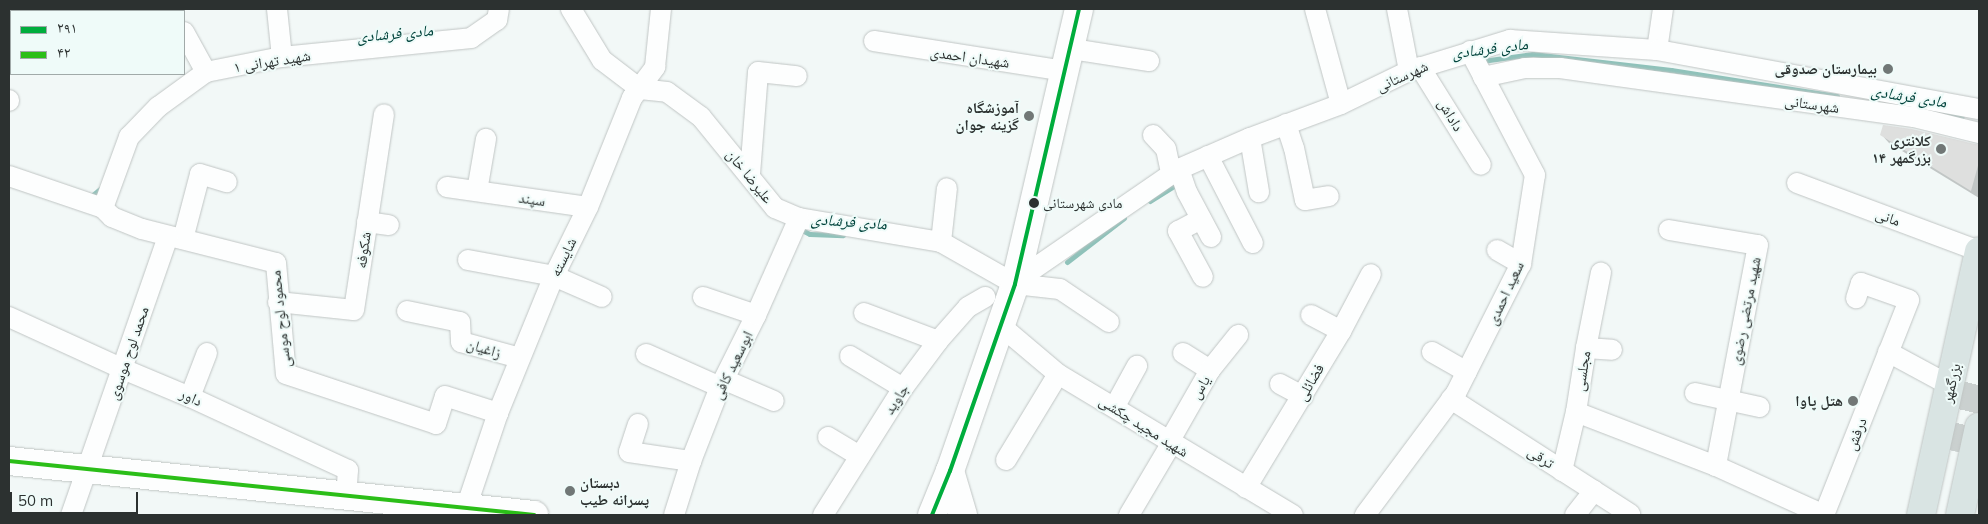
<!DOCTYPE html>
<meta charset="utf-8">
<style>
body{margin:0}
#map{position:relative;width:1988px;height:524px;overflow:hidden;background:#f2f8f7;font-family:Mulish,"Noto Naskh Arabic",sans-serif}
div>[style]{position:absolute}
.shadow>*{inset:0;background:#0003}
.stream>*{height:5px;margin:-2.5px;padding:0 2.5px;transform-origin:2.5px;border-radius:2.5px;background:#8fc2ba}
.building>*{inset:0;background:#dedfde}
.primary-tunnel>*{height:28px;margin-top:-14px;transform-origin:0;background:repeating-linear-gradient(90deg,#cad0cf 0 28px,transparent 0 42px)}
.roads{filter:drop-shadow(0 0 1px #c0c5c4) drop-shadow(0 0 1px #c0c5c4)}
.minor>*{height:20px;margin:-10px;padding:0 10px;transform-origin:10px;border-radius:10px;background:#fdfefe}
.secondary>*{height:28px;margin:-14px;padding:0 14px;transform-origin:14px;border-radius:14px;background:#fdfefe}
.primary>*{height:28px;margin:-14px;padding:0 14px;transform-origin:14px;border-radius:14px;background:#d9e4e3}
.bus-1>*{height:4px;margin:-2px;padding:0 2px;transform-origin:2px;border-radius:2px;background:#00ad3d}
.bus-2>*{height:4px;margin:-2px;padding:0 2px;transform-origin:2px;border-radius:2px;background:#2bbe18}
.dots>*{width:14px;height:14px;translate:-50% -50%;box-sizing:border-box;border:2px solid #effbf9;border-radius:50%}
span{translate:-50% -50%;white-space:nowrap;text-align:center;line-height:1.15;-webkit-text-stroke:4px #effbf9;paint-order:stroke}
.bus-label{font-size:14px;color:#2c3130}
.left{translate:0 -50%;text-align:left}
.street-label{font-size:15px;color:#2c3130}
.poi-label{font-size:15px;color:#2c3130;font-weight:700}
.right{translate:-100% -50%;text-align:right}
.water-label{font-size:16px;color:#00443c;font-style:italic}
.frame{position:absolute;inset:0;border:10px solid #2c3130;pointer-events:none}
.legend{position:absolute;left:10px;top:10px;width:175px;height:65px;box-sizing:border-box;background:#effbf9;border:1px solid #a1aaa9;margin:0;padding:6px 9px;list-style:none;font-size:15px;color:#2c3130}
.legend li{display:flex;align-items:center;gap:10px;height:25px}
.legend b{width:25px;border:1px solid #a1aaa9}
.scale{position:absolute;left:10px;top:492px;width:128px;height:22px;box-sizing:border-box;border:2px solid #2c3130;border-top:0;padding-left:6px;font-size:15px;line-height:18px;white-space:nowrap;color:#2c3130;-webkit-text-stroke:4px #effbf9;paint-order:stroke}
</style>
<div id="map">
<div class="shadow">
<i style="clip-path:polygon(1881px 134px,1979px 145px,1979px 198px,1889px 143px)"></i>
</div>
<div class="stream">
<i style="left:1482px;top:61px;width:51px;rotate:-7.8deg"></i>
<i style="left:1533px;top:54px;width:139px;rotate:6.6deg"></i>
<i style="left:1671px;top:70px;width:168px;rotate:8.9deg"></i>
<i style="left:1934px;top:112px;width:28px;rotate:10deg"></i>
<i style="left:89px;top:198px;width:19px;rotate:-39deg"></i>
<i style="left:1150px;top:201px;width:34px;rotate:-32deg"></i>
<i style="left:798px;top:228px;width:13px;rotate:27deg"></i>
<i style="left:810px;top:234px;width:33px;rotate:2deg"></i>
<i style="left:1067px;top:262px;width:72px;rotate:-37.7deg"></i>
</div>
<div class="building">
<i style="clip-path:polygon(1883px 125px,1912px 129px,1979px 145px,1979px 162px,1971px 191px,1880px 135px)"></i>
</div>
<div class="primary-tunnel">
<i style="left:1962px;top:453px;width:77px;rotate:-77.2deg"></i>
</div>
<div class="roads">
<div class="minor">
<i style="left:45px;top:9px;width:7px"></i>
<i style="left:103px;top:9px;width:2px;rotate:63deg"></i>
<i style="left:171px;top:9px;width:2px;rotate:63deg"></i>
<i style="left:277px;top:9px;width:48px;rotate:84.1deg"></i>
<i style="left:571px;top:9px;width:60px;rotate:58.7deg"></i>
<i style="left:602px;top:60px;width:48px;rotate:37.3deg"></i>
<i style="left:640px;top:89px;width:27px;rotate:6deg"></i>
<i style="left:667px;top:92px;width:42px;rotate:36.3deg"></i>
<i style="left:701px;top:117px;width:117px;rotate:50.9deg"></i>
<i style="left:775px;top:208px;width:26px;rotate:23deg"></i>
<i style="left:799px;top:218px;width:144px;rotate:9.6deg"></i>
<i style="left:941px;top:242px;width:85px;rotate:29.6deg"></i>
<i style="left:1015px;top:284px;width:45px;rotate:6.3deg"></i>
<i style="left:1060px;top:289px;width:59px;rotate:34deg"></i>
<i style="left:1315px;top:9px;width:98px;rotate:74.7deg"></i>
<i style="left:1397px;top:9px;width:63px;rotate:79deg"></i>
<i style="left:184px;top:32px;width:46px;rotate:61.2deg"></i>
<i style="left:874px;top:41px;width:194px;rotate:8.9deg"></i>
<i style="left:1072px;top:49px;width:78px;rotate:8.9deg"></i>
<i style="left:1657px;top:50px;width:41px;rotate:-81.7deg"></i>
<i style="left:1420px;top:67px;width:115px;rotate:58.1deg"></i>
<i style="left:1483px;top:77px;width:43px;rotate:-12.1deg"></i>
<i style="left:1525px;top:68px;width:35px"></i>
<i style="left:1560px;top:68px;width:357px;rotate:7.9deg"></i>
<i style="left:1914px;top:117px;width:67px;rotate:13.8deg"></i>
<i style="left:9px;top:100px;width:1px;rotate:90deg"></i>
<i style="left:1286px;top:124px;width:25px;rotate:72deg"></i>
<i style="left:1294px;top:148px;width:53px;rotate:78.1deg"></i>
<i style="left:1305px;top:200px;width:24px;rotate:-9deg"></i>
<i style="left:1153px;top:135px;width:19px;rotate:47deg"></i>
<i style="left:1166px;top:149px;width:25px;rotate:78deg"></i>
<i style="left:1250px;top:138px;width:55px;rotate:80.5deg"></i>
<i style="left:1208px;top:156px;width:98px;rotate:62.7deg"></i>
<i style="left:1179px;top:169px;width:24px;rotate:71deg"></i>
<i style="left:1187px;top:192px;width:51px;rotate:61.9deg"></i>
<i style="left:750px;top:174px;width:102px;rotate:-85.5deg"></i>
<i style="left:758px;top:72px;width:39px;rotate:6deg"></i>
<i style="left:9px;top:176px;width:99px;rotate:18.8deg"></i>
<i style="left:103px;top:208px;width:13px;rotate:45deg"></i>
<i style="left:112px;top:217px;width:32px;rotate:22deg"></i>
<i style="left:142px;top:229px;width:138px;rotate:14.2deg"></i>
<i style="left:276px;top:263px;width:111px;rotate:84.9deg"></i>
<i style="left:286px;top:374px;width:158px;rotate:18.4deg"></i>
<i style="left:436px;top:424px;width:29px;rotate:-72deg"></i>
<i style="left:445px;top:396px;width:56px;rotate:17.8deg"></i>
<i style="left:1797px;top:183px;width:194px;rotate:20.5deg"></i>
<i style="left:447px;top:187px;width:142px;rotate:8.1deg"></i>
<i style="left:477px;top:191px;width:53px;rotate:-80.2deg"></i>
<i style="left:103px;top:208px;width:76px;rotate:-69.9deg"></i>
<i style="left:129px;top:137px;width:42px;rotate:-46deg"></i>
<i style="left:158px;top:107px;width:59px;rotate:-36.1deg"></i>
<i style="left:206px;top:72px;width:77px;rotate:-11.2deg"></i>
<i style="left:282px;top:57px;width:190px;rotate:-5.7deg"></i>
<i style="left:471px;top:38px;width:32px;rotate:-35deg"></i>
<i style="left:497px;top:20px;width:11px;rotate:-80deg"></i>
<i style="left:1201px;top:219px;width:26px;rotate:152deg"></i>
<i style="left:1178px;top:231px;width:52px;rotate:61.5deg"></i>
<i style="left:367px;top:222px;width:22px;rotate:8deg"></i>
<i style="left:1669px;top:230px;width:90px;rotate:9.6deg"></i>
<i style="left:1758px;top:245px;width:225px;rotate:100.8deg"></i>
<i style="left:183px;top:239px;width:67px;rotate:-75.3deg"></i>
<i style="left:200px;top:174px;width:28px;rotate:17deg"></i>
<i style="left:941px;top:242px;width:54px;rotate:-83.7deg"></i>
<i style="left:1497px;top:250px;width:28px;rotate:30deg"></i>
<i style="left:468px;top:260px;width:87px;rotate:10.5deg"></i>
<i style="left:554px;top:276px;width:52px;rotate:23.6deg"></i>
<i style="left:1016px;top:281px;width:198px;rotate:-34.5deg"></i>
<i style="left:1179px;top:169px;width:77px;rotate:-23.6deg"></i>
<i style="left:1250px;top:138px;width:97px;rotate:-20.5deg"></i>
<i style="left:1341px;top:104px;width:76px;rotate:-25.9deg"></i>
<i style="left:1409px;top:71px;width:106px;rotate:-17.1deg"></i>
<i style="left:1510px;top:40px;width:147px;rotate:3.9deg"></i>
<i style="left:1657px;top:50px;width:327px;rotate:10.4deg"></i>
<i style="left:703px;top:297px;width:56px;rotate:18.8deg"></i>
<i style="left:278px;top:302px;width:76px;rotate:6deg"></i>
<i style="left:354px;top:310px;width:198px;rotate:-81.3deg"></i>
<i style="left:407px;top:311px;width:54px;rotate:11.7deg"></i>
<i style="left:460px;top:322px;width:20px;rotate:87deg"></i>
<i style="left:461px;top:342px;width:61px;rotate:15.2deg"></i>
<i style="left:864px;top:313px;width:79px;rotate:20.7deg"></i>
<i style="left:1311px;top:315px;width:34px;rotate:28deg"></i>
<i style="left:9px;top:317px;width:125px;rotate:24.5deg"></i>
<i style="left:123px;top:369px;width:73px;rotate:22.7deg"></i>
<i style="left:190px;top:397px;width:174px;rotate:24.8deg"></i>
<i style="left:348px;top:470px;width:26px;rotate:94deg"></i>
<i style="left:1001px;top:326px;width:75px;rotate:40.1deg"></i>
<i style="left:1058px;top:374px;width:274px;rotate:31deg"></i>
<i style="left:1586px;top:348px;width:26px;rotate:4deg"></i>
<i style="left:1432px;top:352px;width:40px;rotate:29.7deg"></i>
<i style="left:1888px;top:352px;width:72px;rotate:28.4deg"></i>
<i style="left:1183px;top:353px;width:32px;rotate:32deg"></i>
<i style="left:646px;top:354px;width:81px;rotate:24deg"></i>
<i style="left:850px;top:356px;width:62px;rotate:31.1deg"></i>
<i style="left:725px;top:380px;width:53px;rotate:23.2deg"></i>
<i style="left:1280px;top:384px;width:26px;rotate:28deg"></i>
<i style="left:1695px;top:393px;width:66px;rotate:12.3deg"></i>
<i style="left:190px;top:397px;width:47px;rotate:-68.9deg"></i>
<i style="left:1451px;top:399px;width:213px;rotate:32.7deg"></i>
<i style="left:1115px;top:406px;width:46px;rotate:-61.2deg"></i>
<i style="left:1576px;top:412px;width:150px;rotate:21.1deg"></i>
<i style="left:1716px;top:466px;width:119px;rotate:24.4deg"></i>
<i style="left:638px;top:424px;width:29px;rotate:108deg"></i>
<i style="left:629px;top:452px;width:63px;rotate:8.3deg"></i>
<i style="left:828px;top:437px;width:37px;rotate:31deg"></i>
<i style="left:1006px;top:460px;width:100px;rotate:-58.8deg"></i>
<i style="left:1562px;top:471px;width:61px;rotate:-76.7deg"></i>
<i style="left:1576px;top:412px;width:65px;rotate:-81.1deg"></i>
<i style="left:1586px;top:348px;width:77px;rotate:-78.8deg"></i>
<i style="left:1246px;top:488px;width:184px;rotate:-58.8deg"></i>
<i style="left:1341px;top:331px;width:64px;rotate:-62.2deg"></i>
<i style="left:466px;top:508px;width:100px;rotate:-71.4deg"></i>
<i style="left:498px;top:413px;width:148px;rotate:-67.8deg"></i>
<i style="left:554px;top:276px;width:77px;rotate:-63.8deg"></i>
<i style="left:588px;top:207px;width:118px;rotate:-68deg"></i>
<i style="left:632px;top:98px;width:39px;rotate:-53deg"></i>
<i style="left:655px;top:67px;width:58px;rotate:-84.1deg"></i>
<i style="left:71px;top:515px;width:295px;rotate:-70.8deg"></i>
<i style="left:674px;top:515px;width:57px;rotate:-72.5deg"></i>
<i style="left:691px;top:461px;width:79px;rotate:-68.6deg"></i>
<i style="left:720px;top:387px;width:80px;rotate:-63.4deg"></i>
<i style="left:756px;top:315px;width:106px;rotate:-66.1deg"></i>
<i style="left:823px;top:515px;width:150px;rotate:-57.8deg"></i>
<i style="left:903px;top:388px;width:59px;rotate:-53.3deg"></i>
<i style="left:938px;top:341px;width:45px;rotate:-48.6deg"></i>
<i style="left:968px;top:307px;width:20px;rotate:-30deg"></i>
<i style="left:1129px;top:515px;width:77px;rotate:-59.4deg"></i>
<i style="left:1168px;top:449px;width:7px;rotate:-82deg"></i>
<i style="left:1169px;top:442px;width:83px;rotate:-60.3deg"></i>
<i style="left:1210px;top:370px;width:45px;rotate:-51.3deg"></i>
<i style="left:1365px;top:515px;width:152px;rotate:-53.3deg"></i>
<i style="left:1456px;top:393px;width:144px;rotate:-63.3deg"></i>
<i style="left:1521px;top:264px;width:90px;rotate:-81.1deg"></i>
<i style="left:1535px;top:175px;width:140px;rotate:-117.7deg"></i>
<i style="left:1575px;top:515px;width:31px;rotate:-52deg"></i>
<i style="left:1824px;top:515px;width:231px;rotate:-68.4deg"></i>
<i style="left:1909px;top:300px;width:51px;rotate:-160.5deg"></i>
<i style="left:1861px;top:283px;width:16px;rotate:108deg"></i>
</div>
<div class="secondary">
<i style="left:9px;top:461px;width:528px;rotate:5.87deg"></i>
<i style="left:950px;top:471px;width:46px;rotate:73.5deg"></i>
<i style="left:932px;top:515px;width:48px;rotate:-67.8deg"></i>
<i style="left:950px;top:471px;width:198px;rotate:-70.8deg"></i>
<i style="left:1015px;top:284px;width:282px;rotate:-76.9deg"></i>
</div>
<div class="primary">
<i style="left:1921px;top:515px;width:270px;rotate:-77.6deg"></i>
<i style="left:1960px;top:515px;width:90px;rotate:-77.8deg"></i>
</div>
</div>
<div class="bus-1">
<i style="left:932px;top:515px;width:48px;rotate:-67.8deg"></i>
<i style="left:950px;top:471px;width:198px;rotate:-70.8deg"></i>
<i style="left:1015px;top:284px;width:282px;rotate:-76.9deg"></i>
</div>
<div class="bus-2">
<i style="left:9px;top:461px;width:528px;rotate:5.87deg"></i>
</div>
<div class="dots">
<i style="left:1888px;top:69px;background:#717776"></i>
<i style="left:1029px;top:116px;background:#717776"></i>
<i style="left:1941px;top:149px;background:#717776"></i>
<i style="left:1034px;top:203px;background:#2c3130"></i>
<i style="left:1853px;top:401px;background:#717776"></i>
<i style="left:570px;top:491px;background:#717776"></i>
</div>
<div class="bus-label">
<span class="left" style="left:1043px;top:203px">مادی شهرستانی</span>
</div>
<div class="street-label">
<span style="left:970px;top:57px;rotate:8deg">شهیدان احمدی</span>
<span style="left:272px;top:61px;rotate:-9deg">شهید تهرانی ۱</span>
<span style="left:1402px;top:76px;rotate:-24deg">شهرستانی</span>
<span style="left:1812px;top:104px;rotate:8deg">شهرستانی</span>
<span style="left:1451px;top:115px;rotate:59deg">داداش</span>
<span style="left:750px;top:176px;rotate:51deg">علیرضا خان</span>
<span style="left:532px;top:199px;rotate:8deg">سپند</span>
<span style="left:1888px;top:217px;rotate:20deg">مانی</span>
<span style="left:363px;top:250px;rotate:-82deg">شکوفه</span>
<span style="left:563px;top:257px;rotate:-64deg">شایسته</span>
<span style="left:1505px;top:293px;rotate:-65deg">سعید احمدی</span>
<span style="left:1745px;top:311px;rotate:-79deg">شهید مرتضی رضوی</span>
<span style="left:280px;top:319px;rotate:-96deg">محمود لوح موسی</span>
<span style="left:484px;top:348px;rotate:17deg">زاغیان</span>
<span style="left:128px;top:353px;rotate:-71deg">محمد لوح موسوی</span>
<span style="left:732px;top:365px;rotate:-64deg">ابوسعید کافی</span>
<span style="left:1582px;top:371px;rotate:-81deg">مجلسی</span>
<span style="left:1310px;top:382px;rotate:-60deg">فضائلی</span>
<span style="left:1951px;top:383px;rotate:-77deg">بزرگمهر</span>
<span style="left:1200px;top:387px;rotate:-60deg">یاس</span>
<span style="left:191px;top:397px;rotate:24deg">داور</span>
<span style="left:896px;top:399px;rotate:-57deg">جاوید</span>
<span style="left:1144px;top:426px;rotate:32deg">شهید مجید چکشی</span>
<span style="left:1856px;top:434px;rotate:-69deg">درفش</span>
<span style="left:1541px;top:457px;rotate:33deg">ترقی</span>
</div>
<div class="poi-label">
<span class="right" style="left:1877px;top:69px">بیمارستان صدوقی</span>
<span class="right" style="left:1019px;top:116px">آموزشگاه<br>گزینه جوان</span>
<span class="right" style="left:1931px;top:149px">کلانتری<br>۱۴ بزرگمهر</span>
<span class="right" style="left:1843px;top:401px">هتل پاوا</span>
<span class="left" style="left:580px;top:491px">دبستان<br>پسرانه طیب</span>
</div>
<div class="water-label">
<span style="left:395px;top:33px;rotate:-5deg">مادی فرشادی</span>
<span style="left:1490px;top:48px;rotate:-7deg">مادی فرشادی</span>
<span style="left:1909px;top:96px;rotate:9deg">مادی فرشادی</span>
<span style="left:849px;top:221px;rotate:4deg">مادی فرشادی</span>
</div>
<div class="frame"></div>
<ul class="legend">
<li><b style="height:6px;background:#00ad3d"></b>۲۹۱</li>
<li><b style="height:6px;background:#2bbe18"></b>۴۲</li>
</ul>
<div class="scale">50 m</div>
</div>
